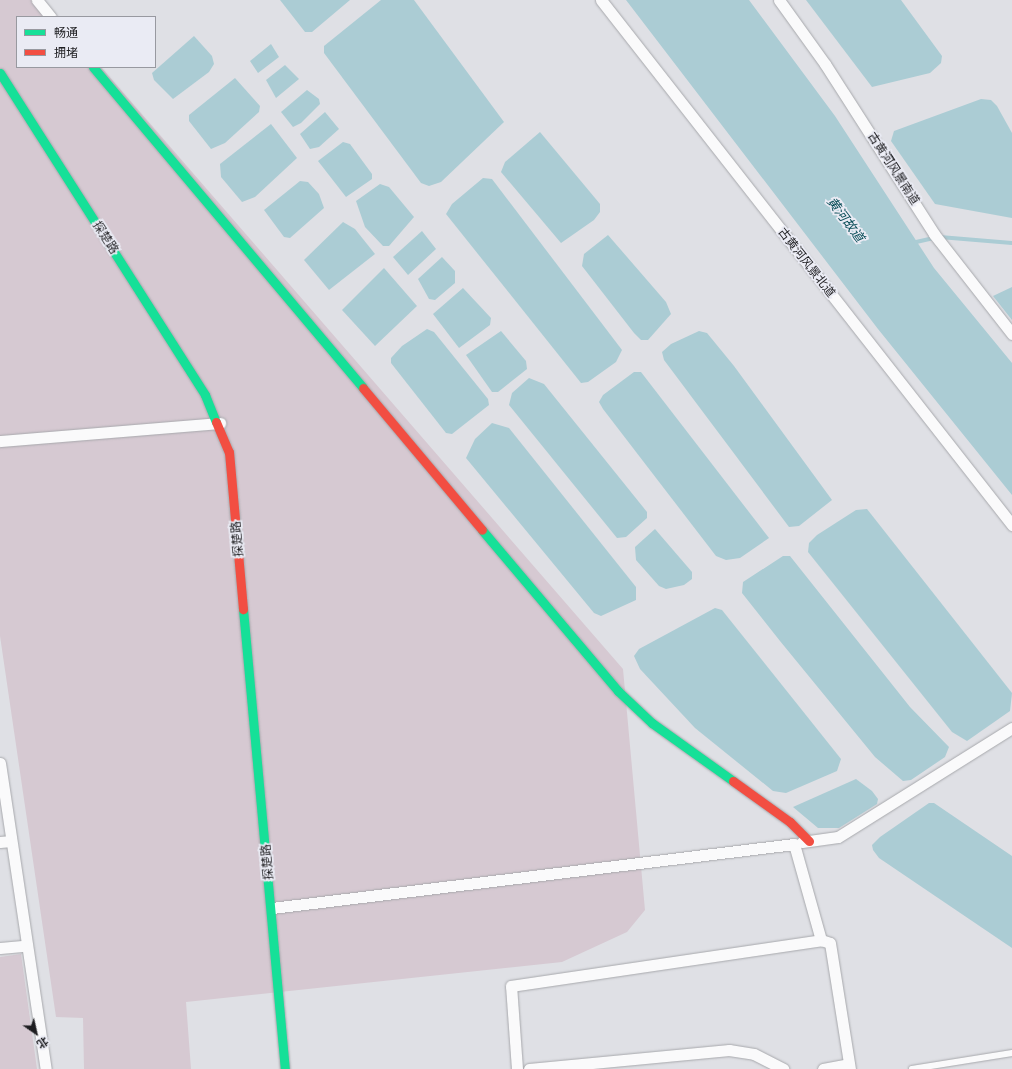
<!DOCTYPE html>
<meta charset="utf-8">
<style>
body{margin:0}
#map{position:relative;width:1012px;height:1069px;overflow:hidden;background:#dfe0e5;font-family:"Space Grotesk","Noto Sans SC",sans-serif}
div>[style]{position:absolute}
.green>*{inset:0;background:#d6c9d2}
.water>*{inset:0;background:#abccd4}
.stream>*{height:3.5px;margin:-1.75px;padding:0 1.75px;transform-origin:1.75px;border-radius:1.75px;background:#abccd4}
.roads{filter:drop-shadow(0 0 1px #a7a8ac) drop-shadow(0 0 1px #a7a8ac)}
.lane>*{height:5.5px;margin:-2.75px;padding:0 2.75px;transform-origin:2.75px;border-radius:2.75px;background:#fafafb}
.street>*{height:11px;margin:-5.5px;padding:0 5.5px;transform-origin:5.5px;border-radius:5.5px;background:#fafafb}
.fast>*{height:9px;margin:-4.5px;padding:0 4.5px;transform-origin:4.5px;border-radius:4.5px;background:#16e098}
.jam>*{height:9px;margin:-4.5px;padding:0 4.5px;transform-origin:4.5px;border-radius:4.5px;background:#f24e42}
span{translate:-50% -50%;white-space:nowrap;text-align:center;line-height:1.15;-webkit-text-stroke:3.5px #eaebf4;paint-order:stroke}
.street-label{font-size:12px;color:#1e1e21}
.water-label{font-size:13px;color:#064b56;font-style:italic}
.legend{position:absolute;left:16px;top:16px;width:140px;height:52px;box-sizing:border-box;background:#eaebf4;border:1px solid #9899a0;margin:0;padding:5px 7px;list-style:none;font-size:12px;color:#1e1e21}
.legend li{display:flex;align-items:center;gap:8px;height:20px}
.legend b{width:20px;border:1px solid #9899a0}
.north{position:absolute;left:16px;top:1013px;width:40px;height:40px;-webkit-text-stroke:3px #eaebf4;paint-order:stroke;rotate:146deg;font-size:11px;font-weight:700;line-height:16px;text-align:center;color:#1e1e21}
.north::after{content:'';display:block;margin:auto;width:14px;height:18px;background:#1e1e21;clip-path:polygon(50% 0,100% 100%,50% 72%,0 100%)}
</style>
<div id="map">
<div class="green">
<i style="clip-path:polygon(0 0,43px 0,58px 17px,17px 17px,17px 67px,101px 67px,623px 669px,645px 910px,627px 932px,562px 962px,186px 1002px,191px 1069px,84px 1069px,83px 1018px,56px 1017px,0 636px)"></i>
<i style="clip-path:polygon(21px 954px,37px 1069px,0 1069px,0 957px)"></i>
</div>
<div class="water">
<i style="clip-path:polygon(280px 0,350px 0,312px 32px,305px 32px)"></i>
<i style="clip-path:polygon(381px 0,414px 0,504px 122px,441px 182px,429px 186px,421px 183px,324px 53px,324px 46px)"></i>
<i style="clip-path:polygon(626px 0,749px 0,835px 116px,934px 268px,1012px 363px,1012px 495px,878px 329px)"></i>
<i style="clip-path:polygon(806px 0,901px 0,942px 56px,941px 63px,930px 73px,872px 87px)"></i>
<i style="clip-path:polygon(194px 36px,212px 56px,214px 64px,209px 72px,173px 99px,154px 80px,152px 73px)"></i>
<i style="clip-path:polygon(271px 44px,279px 57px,258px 73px,250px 61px)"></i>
<i style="clip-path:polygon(285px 65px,299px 79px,276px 98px,266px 80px)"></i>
<i style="clip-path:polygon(235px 78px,260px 106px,259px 112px,225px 143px,211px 149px,189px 121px,189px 115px)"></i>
<i style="clip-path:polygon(307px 90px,319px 99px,320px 104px,301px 123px,293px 127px,281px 112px)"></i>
<i style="clip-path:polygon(981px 99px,991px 100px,997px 106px,1012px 133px,1012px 218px,935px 204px,891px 141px,894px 131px)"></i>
<i style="clip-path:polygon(325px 112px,339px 129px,319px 147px,310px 149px,300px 134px)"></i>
<i style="clip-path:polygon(271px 124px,297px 158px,255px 197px,242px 202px,221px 177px,220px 164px)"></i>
<i style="clip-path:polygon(540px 132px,600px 204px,600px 212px,594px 220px,561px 243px,501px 172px,505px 162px)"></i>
<i style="clip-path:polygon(343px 142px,350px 144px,372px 174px,372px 179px,346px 197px,318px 161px)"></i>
<i style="clip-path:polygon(483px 178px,492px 179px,622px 350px,616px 362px,588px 382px,581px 383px,446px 214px,452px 204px)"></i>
<i style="clip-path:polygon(300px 181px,308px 182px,319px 194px,324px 208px,290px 238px,284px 237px,264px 210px)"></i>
<i style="clip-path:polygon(380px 184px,389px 187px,414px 217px,389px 246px,383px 246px,365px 227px,356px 201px)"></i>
<i style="clip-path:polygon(343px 222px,355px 229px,375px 254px,329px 290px,304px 260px)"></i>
<i style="clip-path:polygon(422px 231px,436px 249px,408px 275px,393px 257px)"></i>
<i style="clip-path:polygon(608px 235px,666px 302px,671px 314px,648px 340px,641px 340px,634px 333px,582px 266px,584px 254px)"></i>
<i style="clip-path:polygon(442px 257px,455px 271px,455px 283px,435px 300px,429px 299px,418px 279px)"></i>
<i style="clip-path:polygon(384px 268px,417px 306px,375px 346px,342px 310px)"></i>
<i style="clip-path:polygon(1012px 287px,1012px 320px,993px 296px)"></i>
<i style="clip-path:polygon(463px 288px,491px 318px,490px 325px,459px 348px,433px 314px)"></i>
<i style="clip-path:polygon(427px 329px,434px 332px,488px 399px,489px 405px,452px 434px,446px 433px,391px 363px,391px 358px,402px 346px)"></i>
<i style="clip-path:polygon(501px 331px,526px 361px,527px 369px,498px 392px,492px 392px,466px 355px)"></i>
<i style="clip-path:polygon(699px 331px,707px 333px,734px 366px,832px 500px,799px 526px,789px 527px,664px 360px,662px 352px,671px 344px)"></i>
<i style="clip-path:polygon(634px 372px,641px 372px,769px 538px,740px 558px,726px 560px,716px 556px,603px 409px,599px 402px,603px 395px)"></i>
<i style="clip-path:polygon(529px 378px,544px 384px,647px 512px,647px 518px,626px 537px,617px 538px,509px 405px,512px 393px)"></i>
<i style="clip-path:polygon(492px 423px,509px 428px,636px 587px,636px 600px,601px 616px,594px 613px,466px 458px,475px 439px)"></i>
<i style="clip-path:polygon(867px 509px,1012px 693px,1010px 711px,967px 741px,952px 732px,808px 552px,809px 543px,817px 535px,856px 510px)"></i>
<i style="clip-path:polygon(655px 529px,692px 572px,692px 579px,684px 585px,666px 589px,659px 586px,636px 560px,635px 547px)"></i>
<i style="clip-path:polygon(783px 556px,790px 556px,910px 707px,949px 747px,945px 757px,911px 780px,903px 781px,875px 757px,780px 641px,742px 593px,743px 582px)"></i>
<i style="clip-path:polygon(715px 608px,722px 610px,841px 759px,837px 771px,786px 793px,773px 791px,695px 728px,640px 669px,634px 656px,639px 649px)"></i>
<i style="clip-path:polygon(856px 779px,872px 791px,878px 799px,877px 804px,839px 828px,818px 828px,793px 807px)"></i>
<i style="clip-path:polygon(929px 803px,934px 803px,1012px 856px,1012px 948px,879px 858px,873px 850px,872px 845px,880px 837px)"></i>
</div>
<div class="stream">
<i style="left:940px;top:237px;width:72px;rotate:4.8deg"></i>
<i style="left:912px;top:243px;width:22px;rotate:-13deg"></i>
</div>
<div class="roads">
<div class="lane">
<i style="left:912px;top:1069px;width:101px;rotate:-9.1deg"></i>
</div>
<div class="street">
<i style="left:37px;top:0;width:22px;rotate:51deg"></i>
<i style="left:601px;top:0;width:667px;rotate:51.94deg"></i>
<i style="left:779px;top:0;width:79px;rotate:54.3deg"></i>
<i style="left:825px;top:64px;width:202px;rotate:57.3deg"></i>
<i style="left:934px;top:234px;width:127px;rotate:52deg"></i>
<i style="left:0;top:441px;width:221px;rotate:-4.7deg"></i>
<i style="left:0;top:763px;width:309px;rotate:81.5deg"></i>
<i style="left:0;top:842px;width:11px;rotate:-5deg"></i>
<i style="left:802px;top:842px;width:36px;rotate:-8deg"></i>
<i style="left:838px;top:837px;width:205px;rotate:-32.1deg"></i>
<i style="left:272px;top:908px;width:526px;rotate:-6.99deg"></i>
<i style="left:794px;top:844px;width:100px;rotate:74.3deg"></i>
<i style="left:821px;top:940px;width:9px;rotate:18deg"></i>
<i style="left:830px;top:943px;width:128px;rotate:81deg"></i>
<i style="left:0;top:948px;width:25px;rotate:-5deg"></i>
<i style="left:517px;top:1069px;width:83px;rotate:-94.1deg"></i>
<i style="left:511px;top:986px;width:313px;rotate:-8.4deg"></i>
<i style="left:529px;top:1069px;width:201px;rotate:-5.4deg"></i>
<i style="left:729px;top:1050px;width:25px;rotate:9deg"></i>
<i style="left:754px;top:1054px;width:33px;rotate:27deg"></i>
<i style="left:823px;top:1069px;width:26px;rotate:-11deg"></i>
</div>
<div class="fast">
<i style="left:93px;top:67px;width:419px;rotate:49.9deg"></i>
<i style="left:0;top:73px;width:382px;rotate:57.5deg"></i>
<i style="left:205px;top:395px;width:29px;rotate:68deg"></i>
<i style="left:482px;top:530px;width:211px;rotate:49.8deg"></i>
<i style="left:618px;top:691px;width:47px;rotate:43.3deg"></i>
<i style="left:652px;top:723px;width:100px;rotate:35.6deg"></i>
<i style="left:243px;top:609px;width:462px;rotate:84.8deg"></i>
</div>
<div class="jam">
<i style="left:363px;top:388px;width:185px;rotate:50deg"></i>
<i style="left:216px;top:422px;width:33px;rotate:67deg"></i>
<i style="left:229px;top:452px;width:158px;rotate:84.9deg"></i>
<i style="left:733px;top:781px;width:70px;rotate:35.7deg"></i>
<i style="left:790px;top:822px;width:27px;rotate:45deg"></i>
</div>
</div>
<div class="street-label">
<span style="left:893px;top:169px;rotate:57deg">古黄河风景南道</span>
<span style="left:105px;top:238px;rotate:57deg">探楚路</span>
<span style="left:806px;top:263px;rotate:52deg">古黄河风景北道</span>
<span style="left:238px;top:539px;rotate:-95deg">探楚路</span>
<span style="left:268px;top:862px;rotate:-95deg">探楚路</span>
</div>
<div class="water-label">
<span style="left:845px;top:220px;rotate:53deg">黄河故道</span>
</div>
<ul class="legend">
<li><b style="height:5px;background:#16e098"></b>畅通</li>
<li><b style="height:5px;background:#f24e42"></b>拥堵</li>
</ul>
<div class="north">北</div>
</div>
